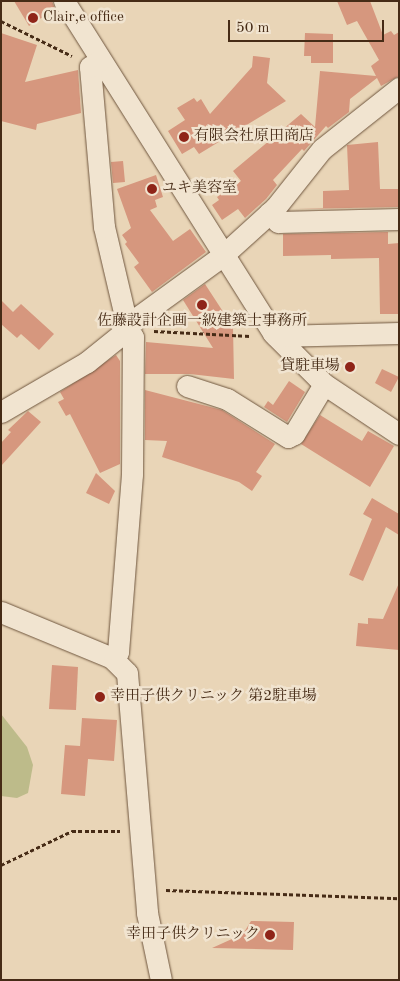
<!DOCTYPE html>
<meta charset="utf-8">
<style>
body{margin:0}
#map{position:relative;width:400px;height:981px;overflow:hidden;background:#e9d5b7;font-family:"Old Standard TT","Noto Serif JP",serif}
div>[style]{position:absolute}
.green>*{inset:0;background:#bdbb8a}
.building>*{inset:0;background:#d6977e}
.path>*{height:3px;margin-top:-1.5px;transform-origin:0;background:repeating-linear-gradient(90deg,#462b16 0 4px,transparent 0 6.5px)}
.roads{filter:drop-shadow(0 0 1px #6f563e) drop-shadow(0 0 1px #6f563e)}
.minor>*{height:21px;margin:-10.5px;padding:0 10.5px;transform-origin:10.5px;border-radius:10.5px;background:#f1e4d0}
.dots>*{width:14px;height:14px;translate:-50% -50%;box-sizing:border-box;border:2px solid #f1e4d0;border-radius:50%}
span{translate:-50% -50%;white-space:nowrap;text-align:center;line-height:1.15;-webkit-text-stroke:5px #f1e4d0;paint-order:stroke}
.poi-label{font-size:15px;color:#462b16}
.left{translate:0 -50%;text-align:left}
.right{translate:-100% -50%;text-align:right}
.frame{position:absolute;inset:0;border:2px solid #462b16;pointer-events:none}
.scale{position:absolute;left:228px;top:20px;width:156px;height:22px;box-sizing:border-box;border:2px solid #462b16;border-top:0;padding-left:6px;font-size:15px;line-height:18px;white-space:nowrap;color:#462b16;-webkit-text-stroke:4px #f1e4d0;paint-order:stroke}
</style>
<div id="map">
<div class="green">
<i style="clip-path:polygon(1px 714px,27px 747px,33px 765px,28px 793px,17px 798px,1px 796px)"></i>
</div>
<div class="building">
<i style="clip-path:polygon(14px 1px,52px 1px,55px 9px,29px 26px)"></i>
<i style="clip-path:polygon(337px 1px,370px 1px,383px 35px,391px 31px,394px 35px,399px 32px,399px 76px,381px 86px,377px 78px,350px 99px,349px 112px,328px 128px,326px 126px,304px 151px,302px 149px,273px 180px,277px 185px,266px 199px,245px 218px,238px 209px,222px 220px,212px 205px,219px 200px,217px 197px,241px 181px,233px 171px,301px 114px,315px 127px,320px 71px,376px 76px,371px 66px,379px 60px,357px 21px,347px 25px)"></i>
<i style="clip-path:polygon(1px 33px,37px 45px,25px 82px,78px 70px,81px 113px,37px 124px,36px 130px,1px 121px)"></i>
<i style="clip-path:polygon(305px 33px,333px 34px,333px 63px,311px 63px,311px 56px,304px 56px)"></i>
<i style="clip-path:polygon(253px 56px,270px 58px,267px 83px,286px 101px,199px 154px,194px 147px,182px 154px,168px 131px,185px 120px,177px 108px,194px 98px,197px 102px,201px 99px,210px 114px,252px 67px)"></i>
<i style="clip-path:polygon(378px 142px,380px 189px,399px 189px,399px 207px,297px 209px,323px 208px,323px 191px,349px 190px,347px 145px)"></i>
<i style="clip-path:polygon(123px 161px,125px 182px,113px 183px,111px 162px)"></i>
<i style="clip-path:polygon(156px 175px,163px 197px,155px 200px,157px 207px,150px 210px,173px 241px,190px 229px,206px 252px,152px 292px,134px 267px,139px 263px,125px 244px,127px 242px,122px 235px,131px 228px,117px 189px)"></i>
<i style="clip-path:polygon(388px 232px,388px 244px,399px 243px,399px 314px,380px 314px,379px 258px,331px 259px,331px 255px,283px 256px,283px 234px)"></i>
<i style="clip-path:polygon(205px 284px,233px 327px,234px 379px,190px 374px,145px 374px,146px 342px,213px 348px,183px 300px)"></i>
<i style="clip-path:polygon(1px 300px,13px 312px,21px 304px,54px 334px,39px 350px,21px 334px,17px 338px,1px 324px)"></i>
<i style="clip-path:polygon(116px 355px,120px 361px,120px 464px,100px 473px,70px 414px,66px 416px,58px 402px,64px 399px,60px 392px)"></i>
<i style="clip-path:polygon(382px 369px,399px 377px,391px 392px,375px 383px)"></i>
<i style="clip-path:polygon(289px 381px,305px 392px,287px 422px,264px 407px,268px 401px,273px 405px)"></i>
<i style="clip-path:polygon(145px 390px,222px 410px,275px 444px,256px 472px,262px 476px,252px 491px,239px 482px,162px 457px,167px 441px,145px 440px)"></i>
<i style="clip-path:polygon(28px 411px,41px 422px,1px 466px,1px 443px,11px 432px,8px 430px)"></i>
<i style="clip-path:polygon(320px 415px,362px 441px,368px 431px,394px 446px,370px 487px,301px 444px)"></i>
<i style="clip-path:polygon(96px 473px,115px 491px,109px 504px,86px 493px)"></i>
<i style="clip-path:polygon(372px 498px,399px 514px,399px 535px,386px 527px,363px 581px,349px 575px,372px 519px,363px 514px)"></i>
<i style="clip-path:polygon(399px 583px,399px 650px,356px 646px,358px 623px,368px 624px,368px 618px,383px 619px)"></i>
<i style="clip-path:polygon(52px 665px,78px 667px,76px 710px,49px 709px)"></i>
<i style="clip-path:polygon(82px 718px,117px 720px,114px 761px,88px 759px,85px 796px,61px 794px,65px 745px,80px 746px)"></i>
<i style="clip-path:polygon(251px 921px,294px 922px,293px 950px,212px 948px,243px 934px)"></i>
</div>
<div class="path">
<i style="left:1px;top:21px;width:79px;rotate:26.2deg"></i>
<i style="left:154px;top:331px;width:96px;rotate:3deg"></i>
<i style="left:1px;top:865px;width:79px;rotate:-25.6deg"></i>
<i style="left:72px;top:831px;width:48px"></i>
<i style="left:166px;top:890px;width:233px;rotate:2deg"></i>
</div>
<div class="roads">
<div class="minor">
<i style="left:64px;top:1px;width:392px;rotate:57.8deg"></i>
<i style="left:273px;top:333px;width:72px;rotate:45deg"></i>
<i style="left:324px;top:384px;width:90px;rotate:33.7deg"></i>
<i style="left:269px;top:213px;width:13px;rotate:45deg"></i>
<i style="left:278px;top:222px;width:121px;rotate:-1.4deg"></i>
<i style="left:127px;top:325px;width:117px;rotate:-36deg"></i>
<i style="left:222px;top:256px;width:72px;rotate:-42.2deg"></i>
<i style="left:275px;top:208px;width:75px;rotate:-51.5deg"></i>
<i style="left:322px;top:149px;width:98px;rotate:-38.4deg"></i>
<i style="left:276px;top:336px;width:123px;rotate:-1.4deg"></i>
<i style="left:187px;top:386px;width:42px;rotate:18deg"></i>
<i style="left:227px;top:399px;width:72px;rotate:31.9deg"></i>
<i style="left:288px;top:437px;width:7px;rotate:-27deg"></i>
<i style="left:294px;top:434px;width:58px;rotate:-59deg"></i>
<i style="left:1px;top:412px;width:99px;rotate:-30.2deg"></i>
<i style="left:87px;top:362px;width:53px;rotate:-38.8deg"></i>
<i style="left:128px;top:329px;width:105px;rotate:-103.2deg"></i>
<i style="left:104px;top:227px;width:161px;rotate:-95deg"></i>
<i style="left:90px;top:67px;width:12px;rotate:-35deg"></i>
<i style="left:1px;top:612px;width:120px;rotate:22.5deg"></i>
<i style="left:112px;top:658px;width:21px;rotate:45deg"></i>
<i style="left:127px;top:673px;width:241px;rotate:85.2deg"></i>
<i style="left:147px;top:913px;width:68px;rotate:78.2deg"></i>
<i style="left:114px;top:659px;width:8px;rotate:-60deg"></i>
<i style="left:118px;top:652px;width:179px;rotate:-85.5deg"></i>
<i style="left:132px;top:474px;width:137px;rotate:-89.6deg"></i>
<i style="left:133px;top:337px;width:9px;rotate:-122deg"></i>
</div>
</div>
<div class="dots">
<i style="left:33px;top:18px;background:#8f2418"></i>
<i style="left:184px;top:137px;background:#8f2418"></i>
<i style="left:152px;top:189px;background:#8f2418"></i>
<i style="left:202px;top:305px;background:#8f2418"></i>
<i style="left:350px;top:367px;background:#8f2418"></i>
<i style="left:100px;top:697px;background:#8f2418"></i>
<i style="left:270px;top:935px;background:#8f2418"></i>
</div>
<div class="poi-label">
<span class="left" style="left:43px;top:18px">Clair,e office</span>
<span class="left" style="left:194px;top:137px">有限会社原田商店</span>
<span class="left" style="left:162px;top:189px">ユキ美容室</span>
<span style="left:202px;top:322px">佐藤設計企画一級建築士事務所</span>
<span class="right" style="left:340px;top:367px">貸駐車場</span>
<span class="left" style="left:110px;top:697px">幸田子供クリニック 第2駐車場</span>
<span class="right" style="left:260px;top:935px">幸田子供クリニック</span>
</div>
<div class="frame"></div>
<div class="scale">50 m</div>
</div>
